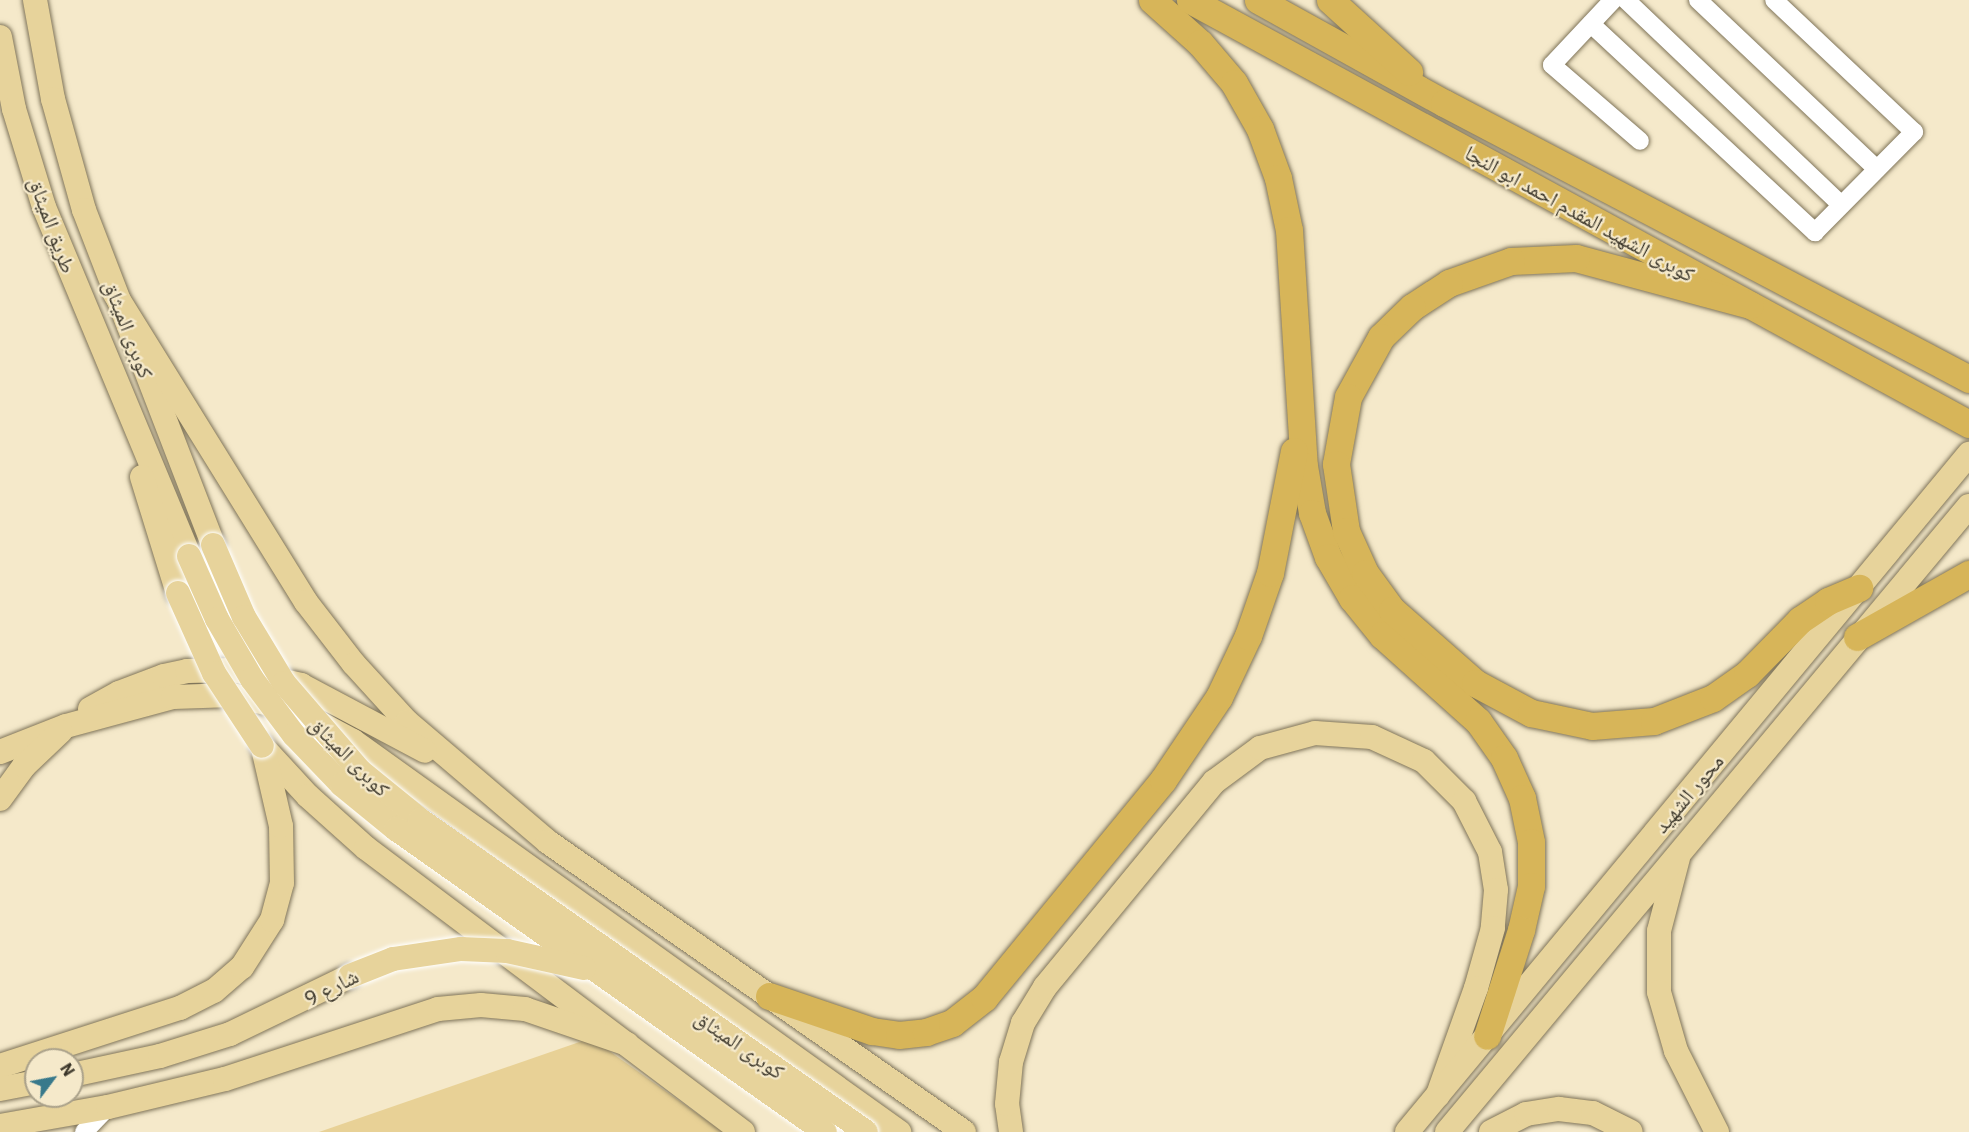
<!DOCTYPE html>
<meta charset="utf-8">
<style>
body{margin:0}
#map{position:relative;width:1969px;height:1132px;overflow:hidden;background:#f5e9ca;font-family:"IBM Plex Sans","Noto Naskh Arabic",sans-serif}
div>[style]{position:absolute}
.green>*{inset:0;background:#e8d196}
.roads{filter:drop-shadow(0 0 2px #7f7459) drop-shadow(0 0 2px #7f7459)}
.minor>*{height:18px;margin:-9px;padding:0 9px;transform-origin:9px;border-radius:9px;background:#fff}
.major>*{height:24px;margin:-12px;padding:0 12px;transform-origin:12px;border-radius:12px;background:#e7d39b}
.highway>*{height:27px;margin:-13.5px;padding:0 13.5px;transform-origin:13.5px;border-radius:13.5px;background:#d7b559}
.bridges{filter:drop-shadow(0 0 2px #fff) drop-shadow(0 0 2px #fff)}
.major-bridge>*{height:24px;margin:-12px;padding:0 12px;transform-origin:12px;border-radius:12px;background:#e7d39b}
span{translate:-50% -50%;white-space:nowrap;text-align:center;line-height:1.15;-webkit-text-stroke:4.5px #f5e9ca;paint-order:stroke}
.street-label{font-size:21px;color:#3a3529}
.north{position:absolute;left:24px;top:1048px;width:60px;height:60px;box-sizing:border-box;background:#f5e9ca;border:2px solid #aaa18a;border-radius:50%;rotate:58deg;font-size:16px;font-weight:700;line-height:24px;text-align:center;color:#3a3529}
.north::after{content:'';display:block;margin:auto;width:21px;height:27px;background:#38798b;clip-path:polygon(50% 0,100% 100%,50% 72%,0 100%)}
</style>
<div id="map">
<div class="green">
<i style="clip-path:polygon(591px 1038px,723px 1132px,319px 1132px)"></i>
</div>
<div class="roads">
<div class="minor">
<i style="left:1613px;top:0;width:89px;rotate:133.2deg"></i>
<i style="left:1552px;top:65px;width:116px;rotate:40.8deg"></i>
<i style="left:1626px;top:0;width:297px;rotate:43.6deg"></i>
<i style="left:1698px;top:0;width:246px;rotate:43.4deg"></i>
<i style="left:1591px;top:24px;width:306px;rotate:42.9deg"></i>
<i style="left:1815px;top:232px;width:141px;rotate:-45.3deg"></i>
<i style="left:1914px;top:132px;width:192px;rotate:-136.7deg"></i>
<i style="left:84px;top:1132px;width:35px;rotate:-46deg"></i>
</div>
<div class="major">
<i style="left:35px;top:0;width:101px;rotate:79.7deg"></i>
<i style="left:53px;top:99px;width:115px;rotate:74.4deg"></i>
<i style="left:84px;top:210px;width:359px;rotate:68.9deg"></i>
<i style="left:0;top:37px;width:73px;rotate:79deg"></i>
<i style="left:14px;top:109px;width:102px;rotate:73deg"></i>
<i style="left:44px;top:207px;width:378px;rotate:67.4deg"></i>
<i style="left:115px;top:294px;width:362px;rotate:58.2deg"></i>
<i style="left:306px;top:602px;width:78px;rotate:52.3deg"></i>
<i style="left:354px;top:664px;width:79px;rotate:47.6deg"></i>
<i style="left:407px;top:722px;width:185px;rotate:40.4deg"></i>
<i style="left:548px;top:842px;width:507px;rotate:34.88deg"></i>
<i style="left:142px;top:477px;width:121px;rotate:72.8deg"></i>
<i style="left:90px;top:709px;width:33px;rotate:-29deg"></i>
<i style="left:119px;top:693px;width:48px;rotate:-20.7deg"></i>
<i style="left:164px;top:676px;width:24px;rotate:-12deg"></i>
<i style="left:187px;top:671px;width:46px;rotate:-1.2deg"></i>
<i style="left:233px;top:670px;width:70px;rotate:12.4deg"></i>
<i style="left:301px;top:685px;width:140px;rotate:28deg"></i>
<i style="left:262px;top:746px;width:68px;rotate:47.4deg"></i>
<i style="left:308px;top:796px;width:78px;rotate:41.9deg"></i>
<i style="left:366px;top:848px;width:472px;rotate:37deg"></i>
<i style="left:0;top:752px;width:71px;rotate:-21.5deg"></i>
<i style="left:66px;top:726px;width:111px;rotate:-15.2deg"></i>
<i style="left:173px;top:697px;width:59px;rotate:-1.9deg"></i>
<i style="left:232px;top:695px;width:65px;rotate:13.4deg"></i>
<i style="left:295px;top:710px;width:66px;rotate:28.1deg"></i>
<i style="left:353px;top:741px;width:672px;rotate:35.61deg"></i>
<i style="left:0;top:799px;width:41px;rotate:-54deg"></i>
<i style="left:24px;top:766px;width:50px;rotate:-43.4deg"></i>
<i style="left:1678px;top:858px;width:75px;rotate:104.6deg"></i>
<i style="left:1659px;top:931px;width:61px;rotate:90deg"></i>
<i style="left:1659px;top:992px;width:61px;rotate:73.9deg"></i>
<i style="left:1676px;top:1051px;width:91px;rotate:63.2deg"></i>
<i style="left:0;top:1066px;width:189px;rotate:-17.9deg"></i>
<i style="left:180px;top:1008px;width:38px;rotate:-27deg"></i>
<i style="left:214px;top:991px;width:37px;rotate:-41deg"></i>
<i style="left:242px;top:967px;width:56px;rotate:-57.4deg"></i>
<i style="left:272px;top:920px;width:38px;rotate:-75deg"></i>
<i style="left:282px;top:883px;width:57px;rotate:-91deg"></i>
<i style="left:281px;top:826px;width:80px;rotate:-103deg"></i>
<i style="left:72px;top:1075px;width:90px;rotate:-12.2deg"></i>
<i style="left:160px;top:1056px;width:73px;rotate:-17.4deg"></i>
<i style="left:230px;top:1034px;width:133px;rotate:-25.8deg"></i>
<i style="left:0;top:1089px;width:37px;rotate:-11deg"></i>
<i style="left:0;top:1126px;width:110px;rotate:-10deg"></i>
<i style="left:108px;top:1107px;width:120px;rotate:-13.5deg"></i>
<i style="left:225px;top:1079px;width:224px;rotate:-18.2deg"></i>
<i style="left:438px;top:1009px;width:43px;rotate:-5.3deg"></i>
<i style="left:481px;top:1005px;width:44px;rotate:5.2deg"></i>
<i style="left:525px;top:1009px;width:108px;rotate:18.9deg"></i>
<i style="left:1011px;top:1132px;width:28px;rotate:-98deg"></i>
<i style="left:1007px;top:1104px;width:42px;rotate:-84.6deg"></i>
<i style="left:1011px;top:1062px;width:41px;rotate:-72.9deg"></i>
<i style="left:1023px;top:1023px;width:42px;rotate:-58.6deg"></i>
<i style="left:1045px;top:987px;width:266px;rotate:-50.5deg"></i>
<i style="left:1214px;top:782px;width:57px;rotate:-36.5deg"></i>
<i style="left:1260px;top:748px;width:57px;rotate:-15.3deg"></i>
<i style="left:1315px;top:733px;width:57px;rotate:4deg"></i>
<i style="left:1372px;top:737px;width:57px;rotate:24.8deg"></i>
<i style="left:1424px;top:761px;width:57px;rotate:45deg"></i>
<i style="left:1464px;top:801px;width:57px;rotate:63deg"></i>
<i style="left:1490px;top:852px;width:38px;rotate:81deg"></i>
<i style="left:1496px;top:890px;width:38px;rotate:95deg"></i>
<i style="left:1493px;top:928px;width:62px;rotate:105.8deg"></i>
<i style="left:1476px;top:988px;width:114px;rotate:109.6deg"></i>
<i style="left:1407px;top:1132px;width:881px;rotate:-50.34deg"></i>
<i style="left:1447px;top:1132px;width:815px;rotate:-50.18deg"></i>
<i style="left:1491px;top:1132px;width:39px;rotate:-27deg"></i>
<i style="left:1526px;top:1114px;width:33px;rotate:-9deg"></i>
<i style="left:1559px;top:1109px;width:34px;rotate:7deg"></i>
<i style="left:1593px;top:1113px;width:42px;rotate:26.6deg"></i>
</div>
<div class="highway">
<i style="left:1152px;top:0;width:64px;rotate:41.9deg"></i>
<i style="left:1200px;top:43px;width:52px;rotate:49.6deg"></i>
<i style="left:1234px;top:83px;width:53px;rotate:60.5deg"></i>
<i style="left:1260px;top:129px;width:52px;rotate:69.8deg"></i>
<i style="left:1278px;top:178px;width:53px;rotate:78.1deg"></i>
<i style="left:1289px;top:230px;width:236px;rotate:86.4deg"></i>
<i style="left:1304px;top:466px;width:48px;rotate:80.3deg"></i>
<i style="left:1312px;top:513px;width:47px;rotate:70deg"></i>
<i style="left:1328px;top:557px;width:48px;rotate:59.7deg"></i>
<i style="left:1352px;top:598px;width:48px;rotate:51deg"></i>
<i style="left:1382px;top:635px;width:129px;rotate:41.9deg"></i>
<i style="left:1478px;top:721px;width:45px;rotate:54.9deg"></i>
<i style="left:1504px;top:758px;width:44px;rotate:65.8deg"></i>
<i style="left:1522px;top:798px;width:45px;rotate:78.4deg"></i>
<i style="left:1531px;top:842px;width:44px;rotate:90deg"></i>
<i style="left:1531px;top:886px;width:45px;rotate:102.8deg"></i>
<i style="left:1521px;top:930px;width:111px;rotate:107.8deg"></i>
<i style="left:1190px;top:0;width:887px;rotate:28.56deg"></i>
<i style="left:1258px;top:0;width:213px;rotate:29deg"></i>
<i style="left:1444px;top:103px;width:593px;rotate:27.73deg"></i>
<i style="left:1330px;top:0;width:107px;rotate:42.3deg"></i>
<i style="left:1750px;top:305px;width:180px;rotate:-164.9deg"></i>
<i style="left:1576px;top:258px;width:65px;rotate:177.4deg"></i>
<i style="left:1511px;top:261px;width:66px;rotate:160.5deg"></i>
<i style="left:1449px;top:283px;width:44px;rotate:147deg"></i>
<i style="left:1412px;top:307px;width:43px;rotate:135.9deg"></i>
<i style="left:1381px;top:337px;width:68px;rotate:118.8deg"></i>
<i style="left:1348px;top:397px;width:68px;rotate:100.2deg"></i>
<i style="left:1336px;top:464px;width:68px;rotate:81.5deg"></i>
<i style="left:1346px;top:531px;width:46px;rotate:65.7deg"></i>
<i style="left:1365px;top:573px;width:46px;rotate:53.9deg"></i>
<i style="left:1392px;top:610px;width:111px;rotate:41.3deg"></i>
<i style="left:1475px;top:683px;width:64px;rotate:28.2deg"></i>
<i style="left:1531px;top:713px;width:62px;rotate:12deg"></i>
<i style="left:1592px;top:726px;width:62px;rotate:-4.6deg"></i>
<i style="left:1654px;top:721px;width:63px;rotate:-21.3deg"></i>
<i style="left:1713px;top:698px;width:42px;rotate:-35.2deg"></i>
<i style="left:1747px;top:674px;width:76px;rotate:-45.5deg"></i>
<i style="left:1800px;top:620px;width:34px;rotate:-34deg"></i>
<i style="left:1828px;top:601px;width:34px;rotate:-23deg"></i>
<i style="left:1857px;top:637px;width:129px;rotate:-29.4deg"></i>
<i style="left:769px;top:996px;width:109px;rotate:18.8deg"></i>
<i style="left:872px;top:1031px;width:27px;rotate:8deg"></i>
<i style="left:899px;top:1035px;width:27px;rotate:-6deg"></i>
<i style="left:926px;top:1032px;width:28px;rotate:-19deg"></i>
<i style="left:952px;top:1023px;width:41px;rotate:-38deg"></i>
<i style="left:984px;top:998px;width:282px;rotate:-50.6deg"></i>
<i style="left:1163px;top:780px;width:100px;rotate:-56deg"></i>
<i style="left:1219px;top:697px;width:68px;rotate:-64.6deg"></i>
<i style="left:1248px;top:636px;width:67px;rotate:-70.8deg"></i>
<i style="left:1270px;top:573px;width:124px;rotate:-78.9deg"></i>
</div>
</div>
<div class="bridges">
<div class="major-bridge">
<i style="left:213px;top:545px;width:78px;rotate:66.7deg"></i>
<i style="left:244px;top:617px;width:77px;rotate:58.8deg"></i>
<i style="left:284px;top:683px;width:116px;rotate:49.2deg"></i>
<i style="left:360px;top:771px;width:77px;rotate:39.2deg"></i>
<i style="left:420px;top:820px;width:544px;rotate:34.97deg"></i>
<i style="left:189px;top:556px;width:69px;rotate:66deg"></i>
<i style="left:217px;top:619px;width:69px;rotate:59.7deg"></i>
<i style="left:252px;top:679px;width:70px;rotate:53.1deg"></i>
<i style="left:294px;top:735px;width:69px;rotate:46.2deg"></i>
<i style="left:342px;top:785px;width:70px;rotate:39.2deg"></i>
<i style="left:396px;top:829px;width:525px;rotate:35.23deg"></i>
<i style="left:178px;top:593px;width:88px;rotate:65.8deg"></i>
<i style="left:214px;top:673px;width:87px;rotate:56.7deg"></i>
<i style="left:350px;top:976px;width:46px;rotate:-21.6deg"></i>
<i style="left:393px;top:959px;width:69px;rotate:-8.4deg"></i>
<i style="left:461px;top:949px;width:46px;rotate:2.5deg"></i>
<i style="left:507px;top:951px;width:79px;rotate:12.4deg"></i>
</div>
</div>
<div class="street-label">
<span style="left:1580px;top:213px;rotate:29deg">كوبرى الشهيد المقدم احمد ابو النجا</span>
<span style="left:53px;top:225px;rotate:70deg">طريق الميثاق</span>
<span style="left:129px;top:329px;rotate:69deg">كوبرى الميثاق</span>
<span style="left:350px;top:756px;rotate:45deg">كوبرى الميثاق</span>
<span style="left:1688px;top:793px;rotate:-50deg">محور الشهيد</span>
<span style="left:331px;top:987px;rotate:-27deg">شارع 9</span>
<span style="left:740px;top:1044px;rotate:35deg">كوبرى الميثاق</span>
</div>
<div class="north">N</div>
</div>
